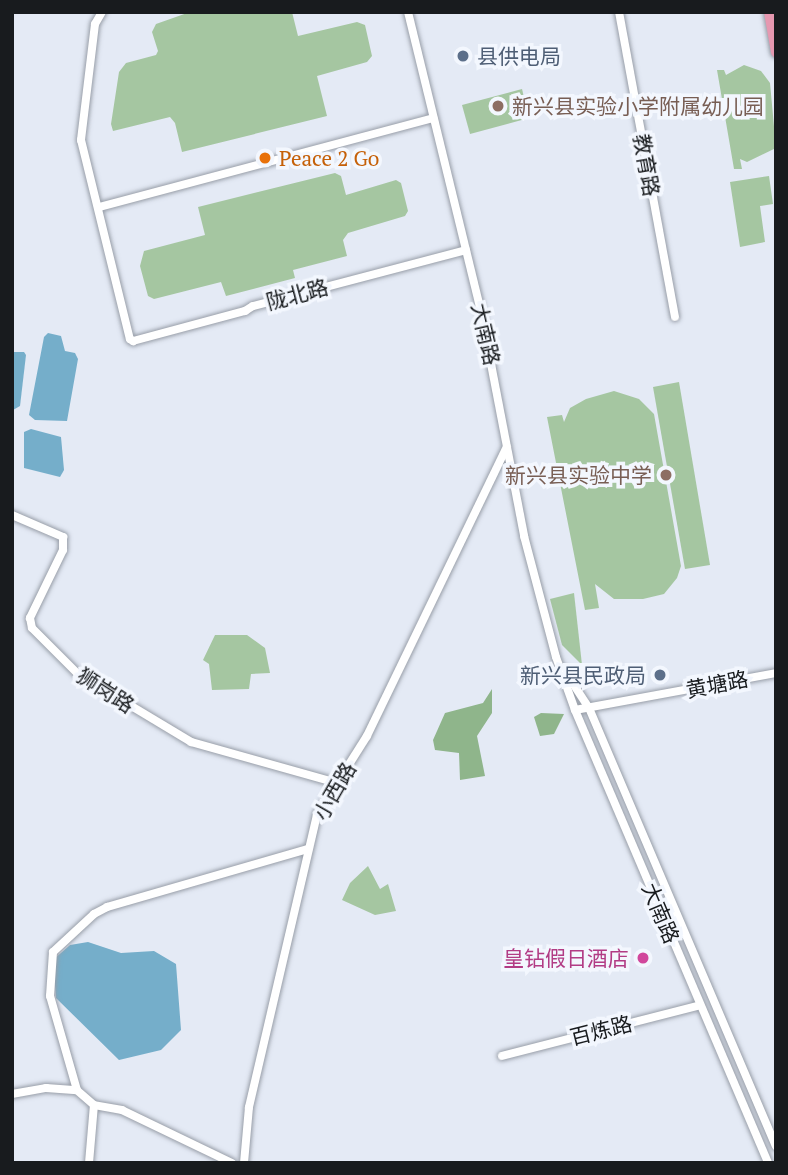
<!DOCTYPE html>
<meta charset="utf-8">
<style>
body{margin:0}
#map{position:relative;width:788px;height:1175px;overflow:hidden;background:#e4eaf5;font-family:"PT Serif","Noto Sans SC",serif}
div>[style]{position:absolute}
.green>*{inset:0;background:#a5c6a1}
.forest>*{inset:0;background:#8fb58b}
.water>*{inset:0;background:#75aeca}
.roads{filter:drop-shadow(0 0 2px #989ea8) drop-shadow(0 0 2px #989ea8)}
.minor>*{height:8px;margin:-4px;padding:0 4px;transform-origin:4px;border-radius:4px;background:#fff}
.major>*{height:10px;margin:-5px;padding:0 5px;transform-origin:5px;border-radius:5px;background:#e698b0}
.dots>*{width:19px;height:19px;translate:-50% -50%;box-sizing:border-box;border:4px solid #f3f7fe;border-radius:50%}
span{translate:-50% -50%;white-space:nowrap;text-align:center;line-height:1.15;-webkit-text-stroke:7px #f3f7fe;paint-order:stroke}
.service-label{font-size:21px;color:#4e5e75}
.left{translate:0 -50%;text-align:left}
.right{translate:-100% -50%;text-align:right}
.education-label{font-size:21px;color:#785e54}
.food-label{font-size:21px;color:#c56008}
.street-label{font-size:21px;color:#181b1e}
.hotel-label{font-size:21px;color:#b23c85}
.frame{position:absolute;inset:0;border:14px solid #181b1e;pointer-events:none}
</style>
<div id="map">
<div class="green">
<i style="clip-path:polygon(190px 12px,292px 12px,298px 36px,357px 22px,365px 25px,372px 56px,367px 62px,317px 76px,327px 116px,182px 152px,175px 123px,170px 117px,113px 131px,111px 124px,119px 72px,126px 63px,156px 55px,158px 51px,152px 32px,156px 24px)"></i>
<i style="clip-path:polygon(744px 65px,761px 71px,770px 83px,776px 148px,747px 162px,740px 159px,742px 169px,734px 169px,717px 70px,724px 70px,726px 75px)"></i>
<i style="clip-path:polygon(522px 89px,529px 118px,470px 134px,462px 105px)"></i>
<i style="clip-path:polygon(335px 173px,341px 176px,346px 195px,396px 180px,401px 183px,408px 211px,405px 216px,348px 233px,343px 240px,347px 256px,293px 270px,295px 278px,226px 296px,221px 282px,154px 299px,148px 296px,140px 266px,144px 251px,205px 235px,198px 207px)"></i>
<i style="clip-path:polygon(769px 176px,773px 204px,760px 206px,765px 242px,740px 247px,730px 182px)"></i>
<i style="clip-path:polygon(679px 382px,710px 565px,685px 569px,653px 387px)"></i>
<i style="clip-path:polygon(614px 391px,639px 399px,654px 414px,681px 566px,677px 578px,664px 594px,643px 599px,614px 599px,595px 584px,599px 608px,585px 610px,547px 417px,562px 415px,564px 422px,570px 408px,586px 399px)"></i>
<i style="clip-path:polygon(574px 593px,582px 665px,562px 645px,550px 599px)"></i>
<i style="clip-path:polygon(215px 635px,247px 635px,265px 648px,270px 673px,251px 674px,249px 689px,212px 690px,209px 664px,203px 660px)"></i>
<i style="clip-path:polygon(368px 866px,380px 889px,388px 884px,396px 911px,375px 915px,342px 900px,350px 883px)"></i>
</div>
<div class="forest">
<i style="clip-path:polygon(492px 689px,492px 713px,477px 736px,485px 776px,460px 780px,459px 753px,435px 750px,433px 740px,445px 713px,483px 703px)"></i>
<i style="clip-path:polygon(541px 713px,564px 714px,554px 734px,540px 736px,534px 717px)"></i>
</div>
<div class="water">
<i style="clip-path:polygon(48px 333px,61px 336px,65px 351px,75px 353px,78px 359px,67px 421px,35px 420px,29px 415px,44px 337px)"></i>
<i style="clip-path:polygon(12px 352px,24px 352px,26px 355px,20px 406px,13px 410px)"></i>
<i style="clip-path:polygon(31px 429px,61px 437px,64px 470px,60px 477px,24px 468px,24px 432px)"></i>
<i style="clip-path:polygon(88px 942px,121px 953px,154px 951px,176px 964px,181px 1030px,161px 1050px,119px 1060px,56px 998px,53px 960px,70px 945px)"></i>
</div>
<div class="roads">
<div class="minor">
<i style="left:102px;top:12px;width:14px;rotate:120deg"></i>
<i style="left:95px;top:24px;width:117px;rotate:96.9deg"></i>
<i style="left:81px;top:140px;width:205px;rotate:76.2deg"></i>
<i style="left:130px;top:339px;width:4px;rotate:34deg"></i>
<i style="left:133px;top:341px;width:116px;rotate:-15deg"></i>
<i style="left:245px;top:311px;width:9px;rotate:-32deg"></i>
<i style="left:253px;top:306px;width:220px;rotate:-14.7deg"></i>
<i style="left:408px;top:12px;width:309px;rotate:76.3deg"></i>
<i style="left:481px;top:312px;width:228px;rotate:79.1deg"></i>
<i style="left:524px;top:536px;width:125px;rotate:75.2deg"></i>
<i style="left:556px;top:657px;width:56px;rotate:70.3deg"></i>
<i style="left:575px;top:710px;width:492px;rotate:66.9deg"></i>
<i style="left:619px;top:12px;width:310px;rotate:79.6deg"></i>
<i style="left:99px;top:207px;width:346px;rotate:-14.9deg"></i>
<i style="left:12px;top:515px;width:56px;rotate:23.3deg"></i>
<i style="left:63px;top:537px;width:13px;rotate:90deg"></i>
<i style="left:63px;top:550px;width:76px;rotate:115.9deg"></i>
<i style="left:30px;top:618px;width:10px;rotate:79deg"></i>
<i style="left:32px;top:628px;width:65px;rotate:45deg"></i>
<i style="left:78px;top:674px;width:132px;rotate:31deg"></i>
<i style="left:191px;top:742px;width:152px;rotate:15.7deg"></i>
<i style="left:564px;top:670px;width:45px;rotate:56.7deg"></i>
<i style="left:589px;top:708px;width:476px;rotate:66.9deg"></i>
<i style="left:575px;top:710px;width:204px;rotate:-10.4deg"></i>
<i style="left:502px;top:1056px;width:204px;rotate:-14.4deg"></i>
<i style="left:12px;top:1094px;width:35px;rotate:-10deg"></i>
<i style="left:46px;top:1088px;width:31px;rotate:4deg"></i>
<i style="left:89px;top:1163px;width:58px;rotate:-85.1deg"></i>
<i style="left:232px;top:1163px;width:122px;rotate:-154.3deg"></i>
<i style="left:122px;top:1110px;width:28px;rotate:-170deg"></i>
<i style="left:94px;top:1105px;width:23px;rotate:-139deg"></i>
<i style="left:77px;top:1090px;width:98px;rotate:-106deg"></i>
<i style="left:50px;top:996px;width:44px;rotate:-86.1deg"></i>
<i style="left:53px;top:952px;width:56px;rotate:-42.8deg"></i>
<i style="left:94px;top:914px;width:15px;rotate:-28deg"></i>
<i style="left:107px;top:907px;width:209px;rotate:-16.1deg"></i>
<i style="left:244px;top:1163px;width:56px;rotate:-84.9deg"></i>
<i style="left:249px;top:1107px;width:300px;rotate:-76.9deg"></i>
<i style="left:317px;top:815px;width:93px;rotate:-57.7deg"></i>
<i style="left:367px;top:736px;width:321px;rotate:-64.2deg"></i>
</div>
<div class="major">
<i style="left:769px;top:12px;width:41px;rotate:80.1deg"></i>
</div>
</div>
<div class="dots">
<i style="left:463px;top:56px;background:#5c6f8a"></i>
<i style="left:498px;top:106px;background:#8d6e63"></i>
<i style="left:265px;top:158px;background:#e8710a"></i>
<i style="left:666px;top:475px;background:#8d6e63"></i>
<i style="left:660px;top:675px;background:#5c6f8a"></i>
<i style="left:643px;top:958px;background:#d1479c"></i>
</div>
<div class="service-label">
<span class="left" style="left:477px;top:56px">县供电局</span>
<span class="right" style="left:646px;top:675px">新兴县民政局</span>
</div>
<div class="education-label">
<span class="left" style="left:512px;top:106px">新兴县实验小学附属幼儿园</span>
<span class="right" style="left:652px;top:475px">新兴县实验中学</span>
</div>
<div class="food-label">
<span class="left" style="left:279px;top:158px">Peace 2 Go</span>
</div>
<div class="street-label">
<span style="left:647px;top:165px;rotate:80deg">教育路</span>
<span style="left:297px;top:294px;rotate:-15deg">陇北路</span>
<span style="left:486px;top:334px;rotate:77deg">大南路</span>
<span style="left:717px;top:684px;rotate:-11deg">黄塘路</span>
<span style="left:106px;top:690px;rotate:33deg">狮岗路</span>
<span style="left:334px;top:791px;rotate:-60deg">小西路</span>
<span style="left:661px;top:913px;rotate:67deg">大南路</span>
<span style="left:601px;top:1030px;rotate:-14deg">百炼路</span>
</div>
<div class="hotel-label">
<span class="right" style="left:629px;top:958px">皇钻假日酒店</span>
</div>
<div class="frame"></div>
</div>
